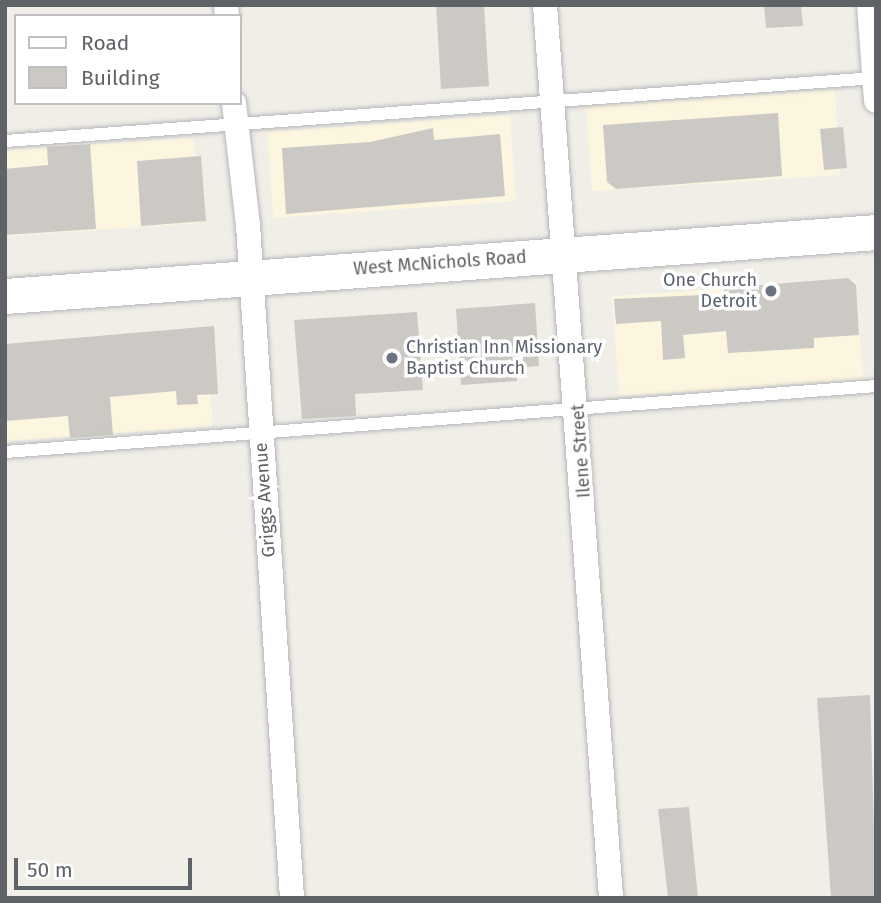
<!DOCTYPE html>
<style>
body{margin:0}
#map{position:relative;width:881px;height:903px;overflow:hidden;background:#f0eee7;font-family:"Fira Sans",sans-serif}
div>[style]{position:absolute}
.commercial>*{inset:0;background:#fcf5e0}
.building>*{inset:0;background:#ccc9c4}
.roads{filter:drop-shadow(0 0 2px #b4b7bb) drop-shadow(0 0 2px #b4b7bb)}
.service>*{height:12px;margin:-6px;padding:0 6px;transform-origin:6px;border-radius:6px;background:#fff}
.minor>*{height:24px;margin:-12px;padding:0 12px;transform-origin:12px;border-radius:12px;background:#fff}
.secondary>*{height:35px;margin:-17.5px;padding:0 17.5px;transform-origin:17.5px;border-radius:17.5px;background:#fff}
.dots>*{width:19px;height:19px;translate:-50% -50%;box-sizing:border-box;border:4px solid #fff;border-radius:50%}
span{translate:-50% -50%;white-space:nowrap;text-align:center;line-height:1.15;-webkit-text-stroke:7px #fff;paint-order:stroke}
.street-label{font-size:18px;color:#5f6266}
.worship-label{font-size:18px;color:#5b616d}
.right{translate:-100% -50%;text-align:right}
.left{translate:0 -50%;text-align:left}
.frame{position:absolute;inset:0;border:7px solid #5f6266;pointer-events:none}
.legend{position:absolute;left:14px;top:14px;width:228px;height:91px;box-sizing:border-box;background:#fff;border:2px solid #bfc0c2;margin:0;padding:9px 12px;list-style:none;font-size:21px;color:#5f6266}
.legend li{display:flex;align-items:center;gap:14px;height:35px}
.legend b{width:35px;border:2px solid #bfc0c2}
.scale{position:absolute;left:14px;top:858px;width:178px;height:32px;box-sizing:border-box;border:4px solid #5f6266;border-top:0;padding-left:9px;font-size:21px;line-height:24px;white-space:nowrap;color:#5f6266;-webkit-text-stroke:5px #fff;paint-order:stroke}
</style>
<div id="map">
<div class="commercial">
<i style="clip-path:polygon(835px 90px,840px 175px,592px 191px,586px 106px)"></i>
<i style="clip-path:polygon(510px 115px,516px 201px,273px 218px,267px 132px)"></i>
<i style="clip-path:polygon(194px 138px,200px 223px,5px 236px,5px 150px)"></i>
<i style="clip-path:polygon(856px 280px,863px 380px,619px 396px,612px 296px)"></i>
<i style="clip-path:polygon(206px 331px,213px 426px,5px 441px,5px 344px)"></i>
</div>
<div class="building">
<i style="clip-path:polygon(436px 5px,484px 5px,489px 86px,441px 89px)"></i>
<i style="clip-path:polygon(764px 5px,801px 5px,803px 26px,766px 28px)"></i>
<i style="clip-path:polygon(778px 113px,782px 176px,616px 189px,607px 182px,603px 125px)"></i>
<i style="clip-path:polygon(843px 127px,847px 168px,824px 170px,820px 129px)"></i>
<i style="clip-path:polygon(433px 128px,434px 140px,500px 134px,505px 196px,286px 214px,282px 148px,370px 142px)"></i>
<i style="clip-path:polygon(90px 144px,96px 229px,5px 235px,5px 169px,48px 165px,47px 147px)"></i>
<i style="clip-path:polygon(201px 156px,206px 221px,141px 226px,137px 161px)"></i>
<i style="clip-path:polygon(848px 278px,856px 285px,859px 335px,814px 338px,814px 348px,728px 353px,726px 331px,683px 335px,685px 358px,663px 360px,661px 321px,616px 324px,614px 299px,724px 294px,724px 288px)"></i>
<i style="clip-path:polygon(535px 303px,539px 366px,516px 368px,517px 381px,461px 385px,456px 309px)"></i>
<i style="clip-path:polygon(417px 312px,423px 390px,355px 394px,356px 416px,302px 419px,294px 320px)"></i>
<i style="clip-path:polygon(214px 326px,218px 394px,197px 395px,198px 404px,177px 405px,176px 391px,110px 397px,113px 435px,70px 438px,68px 416px,5px 421px,5px 344px)"></i>
<i style="clip-path:polygon(870px 695px,876px 898px,831px 898px,817px 698px)"></i>
<i style="clip-path:polygon(689px 807px,698px 898px,668px 898px,658px 809px)"></i>
</div>
<div class="roads">
<div class="service">
<i style="left:5px;top:141px;width:873px;rotate:-4.14deg"></i>
<i style="left:5px;top:452px;width:873px;rotate:-4.33deg"></i>
</div>
<div class="minor">
<i style="left:226px;top:5px;width:11px;rotate:85deg"></i>
<i style="left:545px;top:5px;width:895px;rotate:85.77deg"></i>
<i style="left:869px;top:5px;width:96px;rotate:85.8deg"></i>
<i style="left:234px;top:103px;width:123px;rotate:83.5deg"></i>
<i style="left:248px;top:225px;width:674px;rotate:86.26deg"></i>
</div>
<div class="secondary">
<i style="left:5px;top:296px;width:873px;rotate:-4.2deg"></i>
</div>
</div>
<div class="dots">
<i style="left:771px;top:291px;background:#6b7280"></i>
<i style="left:392px;top:358px;background:#6b7280"></i>
</div>
<div class="street-label">
<span style="left:440px;top:263px;rotate:-4deg">West McNichols Road</span>
<span style="left:581px;top:451px;rotate:-94deg">Ilene Street</span>
<span style="left:265px;top:500px;rotate:-94deg">Griggs Avenue</span>
</div>
<div class="worship-label">
<span class="right" style="left:757px;top:291px">One Church<br>Detroit</span>
<span class="left" style="left:406px;top:358px">Christian Inn Missionary<br>Baptist Church</span>
</div>
<div class="frame"></div>
<ul class="legend">
<li><b style="height:9px;background:#fff"></b>Road</li>
<li><b style="height:19px;background:#ccc9c4"></b>Building</li>
</ul>
<div class="scale">50 m</div>
</div>
